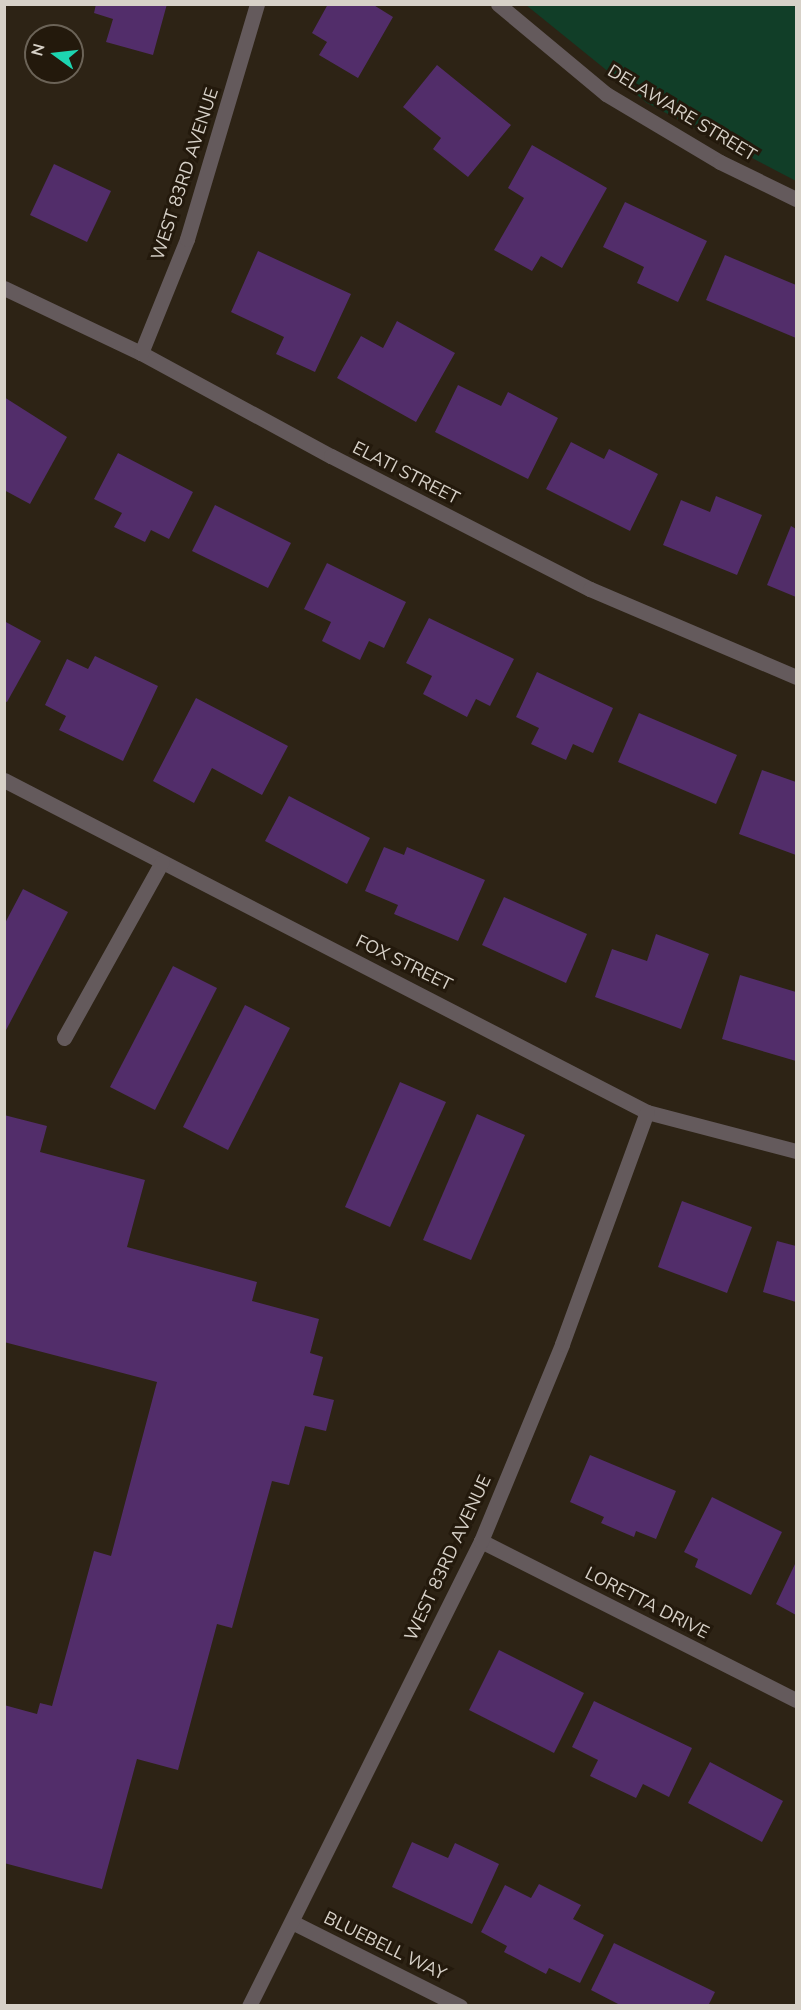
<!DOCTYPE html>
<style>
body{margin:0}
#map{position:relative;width:801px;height:2010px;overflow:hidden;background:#2d2315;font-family:"Nunito Sans",sans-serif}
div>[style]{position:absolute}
.green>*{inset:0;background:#113e28}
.building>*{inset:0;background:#522d6a}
.minor>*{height:15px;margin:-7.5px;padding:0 7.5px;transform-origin:7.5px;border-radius:7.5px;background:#645a5c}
span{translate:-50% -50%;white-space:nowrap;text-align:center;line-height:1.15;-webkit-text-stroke:6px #23190c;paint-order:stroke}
.street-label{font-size:18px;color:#d7d1c8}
.frame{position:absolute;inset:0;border:6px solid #d7d1c8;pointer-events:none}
.north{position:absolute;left:24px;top:24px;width:60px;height:60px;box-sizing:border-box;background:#23190c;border:2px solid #6b6357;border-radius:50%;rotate:285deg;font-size:16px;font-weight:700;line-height:24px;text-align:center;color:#d7d1c8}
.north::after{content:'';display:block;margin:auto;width:21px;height:27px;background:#1dd5b1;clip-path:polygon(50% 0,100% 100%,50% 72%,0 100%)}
</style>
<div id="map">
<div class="green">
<i style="clip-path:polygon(788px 4px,796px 7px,796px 181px,647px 103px,526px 5px)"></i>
</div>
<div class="building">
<i style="clip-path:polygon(96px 4px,167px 4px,153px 55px,106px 42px,113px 19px,94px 13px)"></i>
<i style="clip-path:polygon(328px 4px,372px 4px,393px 17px,358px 78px,319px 55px,327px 42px,312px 33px)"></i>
<i style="clip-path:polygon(437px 65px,511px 125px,468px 177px,433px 149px,441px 138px,403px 107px)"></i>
<i style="clip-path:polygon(532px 145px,607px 188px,562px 268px,541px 256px,532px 271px,494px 250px,524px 198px,508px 188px)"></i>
<i style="clip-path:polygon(54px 164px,111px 191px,87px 242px,30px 215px)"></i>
<i style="clip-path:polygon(625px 202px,707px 241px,678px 302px,637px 283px,644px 267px,603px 247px)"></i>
<i style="clip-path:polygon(258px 251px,351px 294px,315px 372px,276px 354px,284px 337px,231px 312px)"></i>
<i style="clip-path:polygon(725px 255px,796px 285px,796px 338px,706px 300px)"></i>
<i style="clip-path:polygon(397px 321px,455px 353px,416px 422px,337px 378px,361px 336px,383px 348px)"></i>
<i style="clip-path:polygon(458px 385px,501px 406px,508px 392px,558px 418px,528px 479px,435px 432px)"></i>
<i style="clip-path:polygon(4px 397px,67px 437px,30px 504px,4px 490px)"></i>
<i style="clip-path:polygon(571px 442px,604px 459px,609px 449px,658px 474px,630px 531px,546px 489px)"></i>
<i style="clip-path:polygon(118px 453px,193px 492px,169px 539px,151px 530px,145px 542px,114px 527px,122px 513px,94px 499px)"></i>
<i style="clip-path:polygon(716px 496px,762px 515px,737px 575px,663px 545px,681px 500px,710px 512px)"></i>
<i style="clip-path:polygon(215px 505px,291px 543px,268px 588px,192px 551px)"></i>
<i style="clip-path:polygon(791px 526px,796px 529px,796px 597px,767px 585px)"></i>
<i style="clip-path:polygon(327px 563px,406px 602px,384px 648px,369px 641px,360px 660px,322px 641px,331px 622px,304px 609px)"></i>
<i style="clip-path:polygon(429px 618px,514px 659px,490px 706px,476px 699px,467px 717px,423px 694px,432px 676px,406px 663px)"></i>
<i style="clip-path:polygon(4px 621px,41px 641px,7px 702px,4px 701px)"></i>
<i style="clip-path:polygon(95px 656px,158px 686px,123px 761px,59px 730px,66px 716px,45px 705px,67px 659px,88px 669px)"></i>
<i style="clip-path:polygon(537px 672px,613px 708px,593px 753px,573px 744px,566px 760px,531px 744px,539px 728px,516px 717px)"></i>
<i style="clip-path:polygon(196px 698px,288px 746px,262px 795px,212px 768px,194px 803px,153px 781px)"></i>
<i style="clip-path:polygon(639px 713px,737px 755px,716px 804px,618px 762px)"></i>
<i style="clip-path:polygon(762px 770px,796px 782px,796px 855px,739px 834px)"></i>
<i style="clip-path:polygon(289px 796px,370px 838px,347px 884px,265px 841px)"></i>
<i style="clip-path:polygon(384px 847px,404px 855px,407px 847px,485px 880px,458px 941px,394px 914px,398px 905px,365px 891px)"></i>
<i style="clip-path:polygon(23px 889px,68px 912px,4px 1034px,4px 925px)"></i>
<i style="clip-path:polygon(504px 897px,587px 934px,566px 983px,482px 945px)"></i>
<i style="clip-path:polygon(656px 934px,709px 954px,681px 1029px,595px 997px,612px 949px,647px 961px)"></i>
<i style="clip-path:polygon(173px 966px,217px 988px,155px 1110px,110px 1087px)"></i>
<i style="clip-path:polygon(740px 975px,796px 992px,796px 1061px,722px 1039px)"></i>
<i style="clip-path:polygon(245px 1005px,290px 1028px,228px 1150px,183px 1127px)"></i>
<i style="clip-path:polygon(400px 1082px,446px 1102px,390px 1227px,345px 1207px)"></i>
<i style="clip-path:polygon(477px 1114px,525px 1135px,471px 1260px,423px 1240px)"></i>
<i style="clip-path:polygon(4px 1115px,47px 1126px,40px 1152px,145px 1180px,127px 1247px,257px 1282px,252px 1301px,319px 1319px,310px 1353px,323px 1357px,313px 1395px,334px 1400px,326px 1431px,305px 1426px,289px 1485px,272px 1481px,232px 1628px,217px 1624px,178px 1770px,137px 1759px,102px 1889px,4px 1863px,4px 1705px,37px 1714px,40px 1703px,52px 1706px,94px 1551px,111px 1556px,157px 1382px,4px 1342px)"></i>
<i style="clip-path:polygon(682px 1201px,752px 1227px,727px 1293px,658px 1267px)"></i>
<i style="clip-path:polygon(777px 1241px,796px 1246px,796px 1302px,763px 1292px)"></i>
<i style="clip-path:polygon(590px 1455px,676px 1491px,656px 1539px,636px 1531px,634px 1537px,601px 1523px,604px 1517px,570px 1502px)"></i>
<i style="clip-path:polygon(712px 1497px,782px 1532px,751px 1595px,695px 1567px,698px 1559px,684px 1552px)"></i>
<i style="clip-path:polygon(796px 1562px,796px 1615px,776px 1604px)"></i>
<i style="clip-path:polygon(499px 1650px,584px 1693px,554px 1753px,469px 1710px)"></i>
<i style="clip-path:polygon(594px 1701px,692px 1748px,669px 1797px,643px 1784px,636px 1798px,590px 1776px,598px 1760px,572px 1747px)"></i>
<i style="clip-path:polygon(710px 1762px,783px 1801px,762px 1842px,688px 1803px)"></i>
<i style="clip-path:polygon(412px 1842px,448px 1858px,455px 1843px,499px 1864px,472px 1924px,392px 1887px)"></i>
<i style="clip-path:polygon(539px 1884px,581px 1905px,573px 1919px,604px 1935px,580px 1983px,549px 1968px,546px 1974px,504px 1952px,507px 1946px,481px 1932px,505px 1885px,531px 1898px)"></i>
<i style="clip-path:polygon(614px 1943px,715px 1992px,708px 2006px,622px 2006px,591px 1990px)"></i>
</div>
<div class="minor">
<i style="left:498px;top:4px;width:141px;rotate:39.8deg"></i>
<i style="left:606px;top:94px;width:133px;rotate:30.8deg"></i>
<i style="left:720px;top:162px;width:85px;rotate:26deg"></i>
<i style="left:4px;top:288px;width:152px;rotate:25.4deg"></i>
<i style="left:141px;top:353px;width:216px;rotate:28.5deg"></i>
<i style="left:331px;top:456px;width:291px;rotate:27.2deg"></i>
<i style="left:590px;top:589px;width:224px;rotate:23.1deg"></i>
<i style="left:141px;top:353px;width:123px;rotate:-68deg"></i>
<i style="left:187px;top:239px;width:245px;rotate:-73.4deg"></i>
<i style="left:4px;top:780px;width:724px;rotate:27.31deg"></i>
<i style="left:647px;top:1112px;width:154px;rotate:14.7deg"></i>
<i style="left:64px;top:1038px;width:201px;rotate:-60.9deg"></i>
<i style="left:481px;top:1541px;width:353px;rotate:26.8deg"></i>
<i style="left:292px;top:1922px;width:188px;rotate:26.6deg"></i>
<i style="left:249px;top:2006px;width:520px;rotate:-63.48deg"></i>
<i style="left:481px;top:1541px;width:213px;rotate:-67.6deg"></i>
<i style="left:562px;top:1344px;width:247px;rotate:-69.9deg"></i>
</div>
<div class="street-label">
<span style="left:682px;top:113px;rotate:31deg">DELAWARE STREET</span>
<span style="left:185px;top:174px;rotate:-72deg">WEST 83RD AVENUE</span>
<span style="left:406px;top:473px;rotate:27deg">ELATI STREET</span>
<span style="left:404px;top:963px;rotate:26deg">FOX STREET</span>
<span style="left:448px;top:1558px;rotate:-65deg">WEST 83RD AVENUE</span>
<span style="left:647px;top:1603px;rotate:27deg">LORETTA DRIVE</span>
<span style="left:385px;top:1946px;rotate:26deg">BLUEBELL WAY</span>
</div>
<div class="frame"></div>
<div class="north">N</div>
</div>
